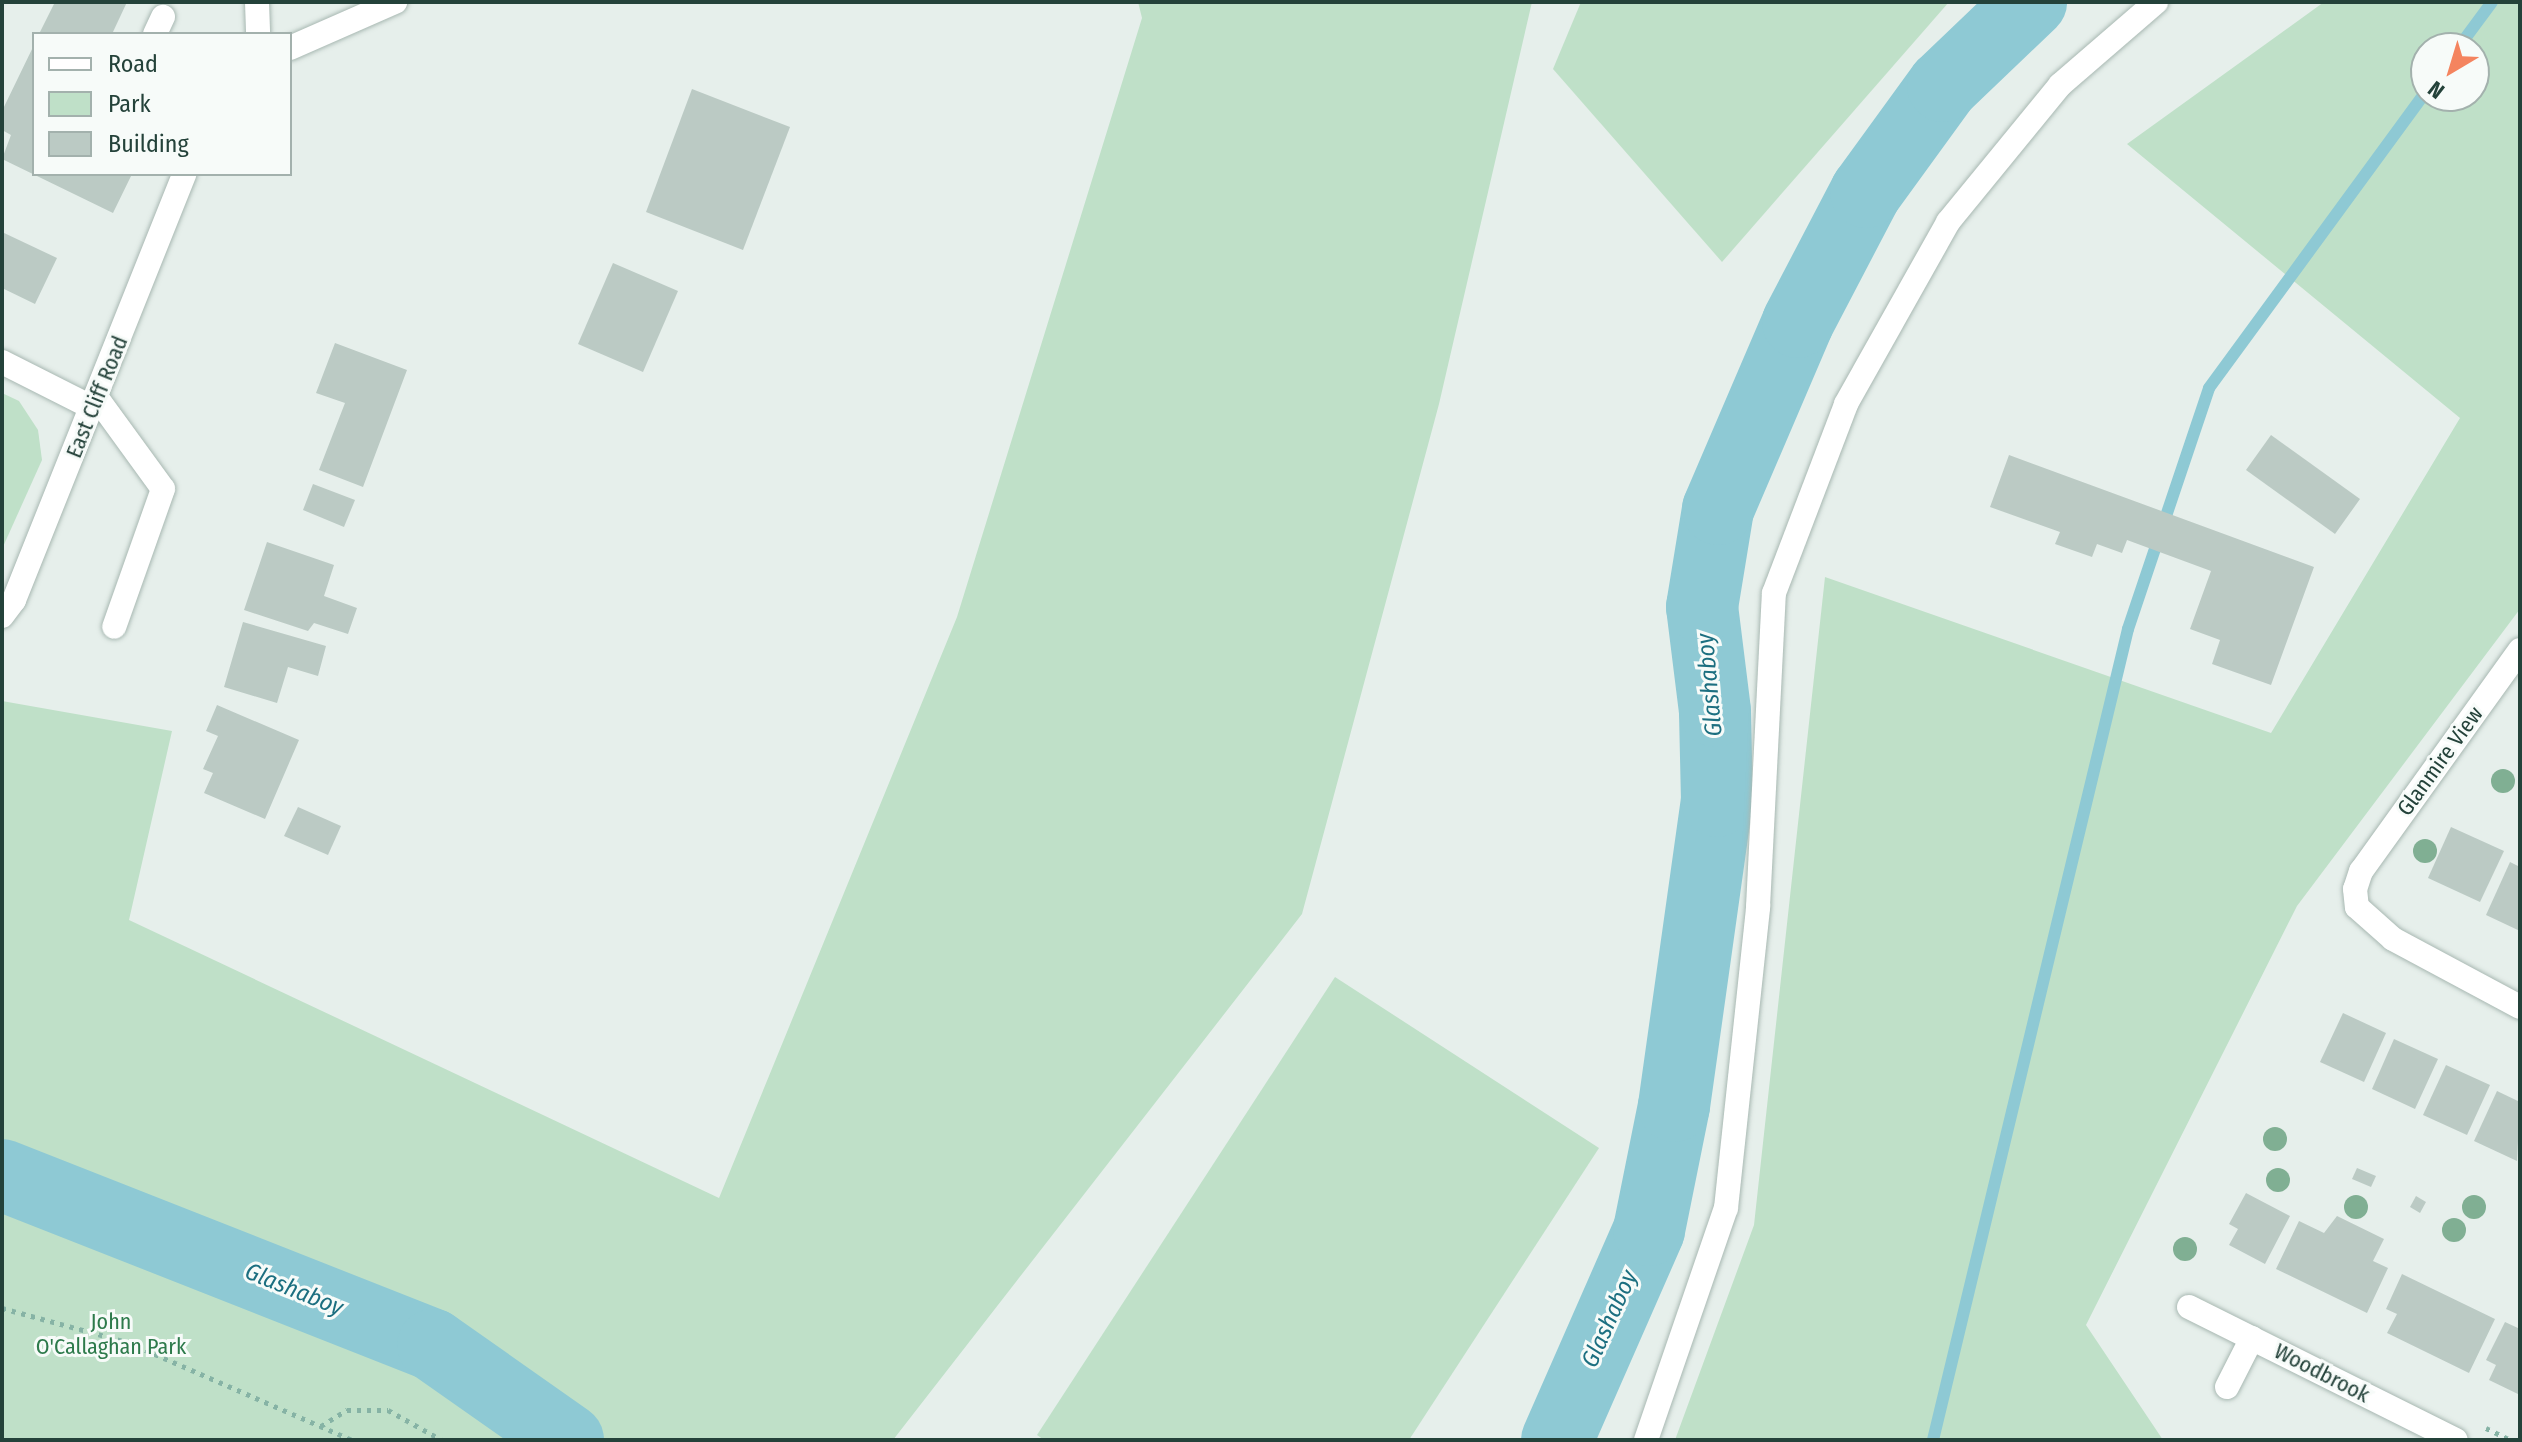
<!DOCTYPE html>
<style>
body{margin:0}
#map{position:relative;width:2522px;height:1442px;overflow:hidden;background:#e6efeb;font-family:"Fira Sans Condensed",sans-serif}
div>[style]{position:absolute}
.green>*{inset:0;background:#bfe0c8}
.stream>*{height:12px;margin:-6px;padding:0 6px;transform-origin:6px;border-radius:6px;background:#8ec9d4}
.river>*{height:72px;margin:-36px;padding:0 36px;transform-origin:36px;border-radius:36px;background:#8ec9d4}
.building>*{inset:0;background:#bbcac4}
.path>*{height:5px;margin-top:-2.5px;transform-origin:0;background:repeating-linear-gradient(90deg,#86b3a5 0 4px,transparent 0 10px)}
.roads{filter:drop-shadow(0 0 2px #a8b8b2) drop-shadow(0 0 2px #a8b8b2)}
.street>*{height:24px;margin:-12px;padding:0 12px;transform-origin:12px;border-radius:12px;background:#fff}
.secondary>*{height:24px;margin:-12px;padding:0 12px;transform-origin:12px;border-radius:12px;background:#fff}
.trees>*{width:24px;height:24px;margin:-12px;border-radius:50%;background:#80af93}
span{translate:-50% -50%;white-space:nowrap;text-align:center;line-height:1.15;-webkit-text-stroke:6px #f7fbf9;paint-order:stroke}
.street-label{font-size:22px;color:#24423a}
.park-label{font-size:22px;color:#2d7a4b}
.water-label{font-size:24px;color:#1c6f80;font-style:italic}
.frame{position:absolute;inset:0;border:4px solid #24423a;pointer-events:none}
.legend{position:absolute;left:32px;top:32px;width:260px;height:144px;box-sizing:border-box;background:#f7fbf9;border:2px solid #a3b1ad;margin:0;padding:10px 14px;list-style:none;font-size:24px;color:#24423a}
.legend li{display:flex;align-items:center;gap:16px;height:40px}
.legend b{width:40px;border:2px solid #a3b1ad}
.north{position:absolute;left:2410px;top:32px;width:80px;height:80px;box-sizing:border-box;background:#f7fbf9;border:2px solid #a3b1ad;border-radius:50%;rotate:218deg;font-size:22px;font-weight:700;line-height:32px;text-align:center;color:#24423a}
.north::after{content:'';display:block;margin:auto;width:28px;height:36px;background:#f4845f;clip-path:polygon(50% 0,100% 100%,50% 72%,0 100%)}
</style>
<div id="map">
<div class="green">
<i style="clip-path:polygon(1138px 2px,1532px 2px,1439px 404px,1302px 914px,893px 1440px,2px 1440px,2px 1190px,182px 1243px,2px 1158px,2px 701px,172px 731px,129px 920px,719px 1198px,957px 617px,1142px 18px)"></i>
<i style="clip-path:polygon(1581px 2px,1949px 2px,1722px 262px,1553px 69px)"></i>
<i style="clip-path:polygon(evenodd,2324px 2px,2520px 2px,2520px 609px,2297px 906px,2086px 1325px,2163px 1440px,1675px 1440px,1754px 1225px,1825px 577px,2271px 733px,2460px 418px,2127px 144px,2324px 2px,2474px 48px,2474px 96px,2426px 96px,2426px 48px,2474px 48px)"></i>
<i style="clip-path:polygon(2px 393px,19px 401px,38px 430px,42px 460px,2px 549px)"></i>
<i style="clip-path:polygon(1335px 977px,1599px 1148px,1409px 1440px,1044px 1440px,1037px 1435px)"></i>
</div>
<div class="stream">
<i style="left:2458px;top:48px;width:57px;rotate:-53.5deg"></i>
<i style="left:1933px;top:1440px;width:834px;rotate:-76.48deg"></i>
<i style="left:2128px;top:629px;width:254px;rotate:-71.4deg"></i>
<i style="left:2209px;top:388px;width:367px;rotate:-53.8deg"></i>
</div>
<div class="river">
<i style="left:2px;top:1175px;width:463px;rotate:21.5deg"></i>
<i style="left:433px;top:1345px;width:165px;rotate:35.1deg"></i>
<i style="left:1557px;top:1440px;width:229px;rotate:-66.3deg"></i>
<i style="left:1649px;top:1230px;width:126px;rotate:-78.6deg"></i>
<i style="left:1674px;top:1106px;width:308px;rotate:-82deg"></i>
<i style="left:1717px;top:801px;width:90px;rotate:-91.3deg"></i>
<i style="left:1715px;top:711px;width:105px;rotate:-97.1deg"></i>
<i style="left:1702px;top:607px;width:99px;rotate:-80.7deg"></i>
<i style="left:1718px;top:509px;width:203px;rotate:-66.8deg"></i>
<i style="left:1798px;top:322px;width:147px;rotate:-62.4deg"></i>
<i style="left:1866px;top:192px;width:131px;rotate:-54deg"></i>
<i style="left:1943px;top:86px;width:122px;rotate:-43.7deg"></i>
</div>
<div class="building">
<i style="clip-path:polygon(55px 2px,127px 2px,112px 34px,39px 34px)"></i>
<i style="clip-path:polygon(34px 45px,34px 174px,132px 174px,113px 213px,2px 159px,11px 135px,2px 130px,2px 111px)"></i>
<i style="clip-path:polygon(692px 89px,790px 127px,743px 250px,646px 212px)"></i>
<i style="clip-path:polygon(2px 232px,57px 258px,35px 304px,2px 288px)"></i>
<i style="clip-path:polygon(613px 263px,678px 291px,643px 372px,578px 344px)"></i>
<i style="clip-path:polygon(335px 343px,407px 370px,363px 487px,319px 470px,345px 403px,316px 393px)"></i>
<i style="clip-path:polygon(2271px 435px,2360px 499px,2335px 534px,2246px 470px)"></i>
<i style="clip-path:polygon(2009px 455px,2314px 567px,2271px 685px,2212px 664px,2220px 640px,2190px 629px,2211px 571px,2127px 540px,2122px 553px,2097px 544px,2092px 557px,2055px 544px,2060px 532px,1990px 507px)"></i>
<i style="clip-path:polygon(313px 484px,355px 500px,344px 527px,303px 510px)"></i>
<i style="clip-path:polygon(267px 542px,334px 565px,324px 596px,357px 608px,348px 634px,314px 623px,308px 631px,244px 610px)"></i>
<i style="clip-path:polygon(243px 622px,326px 646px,318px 676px,288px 667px,277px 703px,224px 687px)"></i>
<i style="clip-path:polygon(217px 705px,299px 740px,265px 819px,204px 793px,213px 773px,203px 769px,218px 736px,206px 731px)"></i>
<i style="clip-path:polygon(298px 807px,341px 826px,328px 855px,284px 836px)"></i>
<i style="clip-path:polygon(2451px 827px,2504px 851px,2480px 902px,2428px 878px)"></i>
<i style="clip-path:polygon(2510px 862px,2520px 867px,2520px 931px,2486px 915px)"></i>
<i style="clip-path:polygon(2343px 1013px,2386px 1033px,2364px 1082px,2320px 1062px)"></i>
<i style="clip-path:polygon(2394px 1039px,2438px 1059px,2415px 1109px,2372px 1089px)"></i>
<i style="clip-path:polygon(2446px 1065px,2490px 1085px,2467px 1135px,2423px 1115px)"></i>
<i style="clip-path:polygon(2497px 1091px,2520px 1102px,2517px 1161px,2474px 1141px)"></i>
<i style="clip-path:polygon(2357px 1168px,2376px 1176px,2371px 1187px,2352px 1179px)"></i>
<i style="clip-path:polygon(2246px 1193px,2290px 1216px,2265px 1264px,2229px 1245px,2238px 1229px,2229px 1224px)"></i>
<i style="clip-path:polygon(2416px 1196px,2426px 1202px,2420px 1213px,2410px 1207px)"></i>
<i style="clip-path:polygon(2337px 1216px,2384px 1239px,2373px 1261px,2388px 1268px,2367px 1313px,2276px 1269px,2299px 1221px,2324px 1233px)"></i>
<i style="clip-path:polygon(2402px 1274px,2495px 1319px,2469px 1373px,2387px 1333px,2397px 1314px,2386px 1309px)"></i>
<i style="clip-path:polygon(2505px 1322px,2520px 1329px,2520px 1395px,2489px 1380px,2496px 1365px,2486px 1360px)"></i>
</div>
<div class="path">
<i style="left:2px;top:1308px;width:130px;rotate:15.2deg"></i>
<i style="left:127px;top:1342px;width:245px;rotate:23.5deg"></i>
<i style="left:321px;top:1426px;width:31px;rotate:-32deg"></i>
<i style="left:347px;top:1410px;width:41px"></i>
<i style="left:388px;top:1410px;width:62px;rotate:29.1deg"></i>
<i style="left:2486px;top:1428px;width:28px;rotate:26deg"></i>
</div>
<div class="roads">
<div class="street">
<i style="left:257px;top:2px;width:32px;rotate:88deg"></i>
<i style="left:155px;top:34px;width:19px;rotate:-65deg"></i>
<i style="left:290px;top:48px;width:115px;rotate:-23.7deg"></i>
<i style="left:2px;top:362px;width:102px;rotate:26.8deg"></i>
<i style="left:97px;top:398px;width:112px;rotate:54deg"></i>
<i style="left:163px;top:489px;width:146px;rotate:109.5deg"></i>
<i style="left:2px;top:616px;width:20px;rotate:-53deg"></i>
<i style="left:14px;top:600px;width:459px;rotate:-68.2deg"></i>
<i style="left:2520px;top:650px;width:272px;rotate:125.7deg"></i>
<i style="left:2361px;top:871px;width:19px;rotate:108deg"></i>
<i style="left:2355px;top:889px;width:18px;rotate:84deg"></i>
<i style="left:2357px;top:907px;width:48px;rotate:41.6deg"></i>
<i style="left:2393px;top:939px;width:144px;rotate:28.2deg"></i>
<i style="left:2189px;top:1307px;width:298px;rotate:26.5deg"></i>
<i style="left:2227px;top:1387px;width:55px;rotate:-63deg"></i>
</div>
<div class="secondary">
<i style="left:1646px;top:1440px;width:245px;rotate:-71deg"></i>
<i style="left:1726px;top:1208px;width:303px;rotate:-83.9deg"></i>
<i style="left:1758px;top:907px;width:314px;rotate:-87.1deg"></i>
<i style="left:1774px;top:593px;width:202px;rotate:-69.1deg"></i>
<i style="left:1846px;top:404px;width:209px;rotate:-60.7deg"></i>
<i style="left:1948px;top:222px;width:177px;rotate:-50.7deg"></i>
<i style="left:2060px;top:85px;width:127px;rotate:-40.8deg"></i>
</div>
</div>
<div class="trees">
<i style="left:2503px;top:781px"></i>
<i style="left:2425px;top:851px"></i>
<i style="left:2275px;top:1139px"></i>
<i style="left:2278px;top:1180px"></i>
<i style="left:2356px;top:1207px"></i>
<i style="left:2474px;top:1207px"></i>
<i style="left:2454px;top:1230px"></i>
<i style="left:2185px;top:1249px"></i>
</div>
<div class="street-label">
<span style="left:97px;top:397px;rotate:-68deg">East Cliff Road</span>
<span style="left:2440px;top:761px;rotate:-54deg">Glanmire View</span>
<span style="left:2322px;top:1373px;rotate:27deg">Woodbrook</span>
</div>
<div class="park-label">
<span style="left:111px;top:1334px">John<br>O'Callaghan Park</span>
</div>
<div class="water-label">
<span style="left:1710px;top:685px;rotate:-95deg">Glashaboy</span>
<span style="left:294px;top:1290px;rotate:22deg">Glashaboy</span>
<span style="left:1610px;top:1319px;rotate:-66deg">Glashaboy</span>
</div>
<div class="frame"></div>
<ul class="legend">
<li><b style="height:10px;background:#fff"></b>Road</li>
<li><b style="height:22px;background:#bfe0c8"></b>Park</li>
<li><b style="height:22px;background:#bbcac4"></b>Building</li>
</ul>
<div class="north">N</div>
</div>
